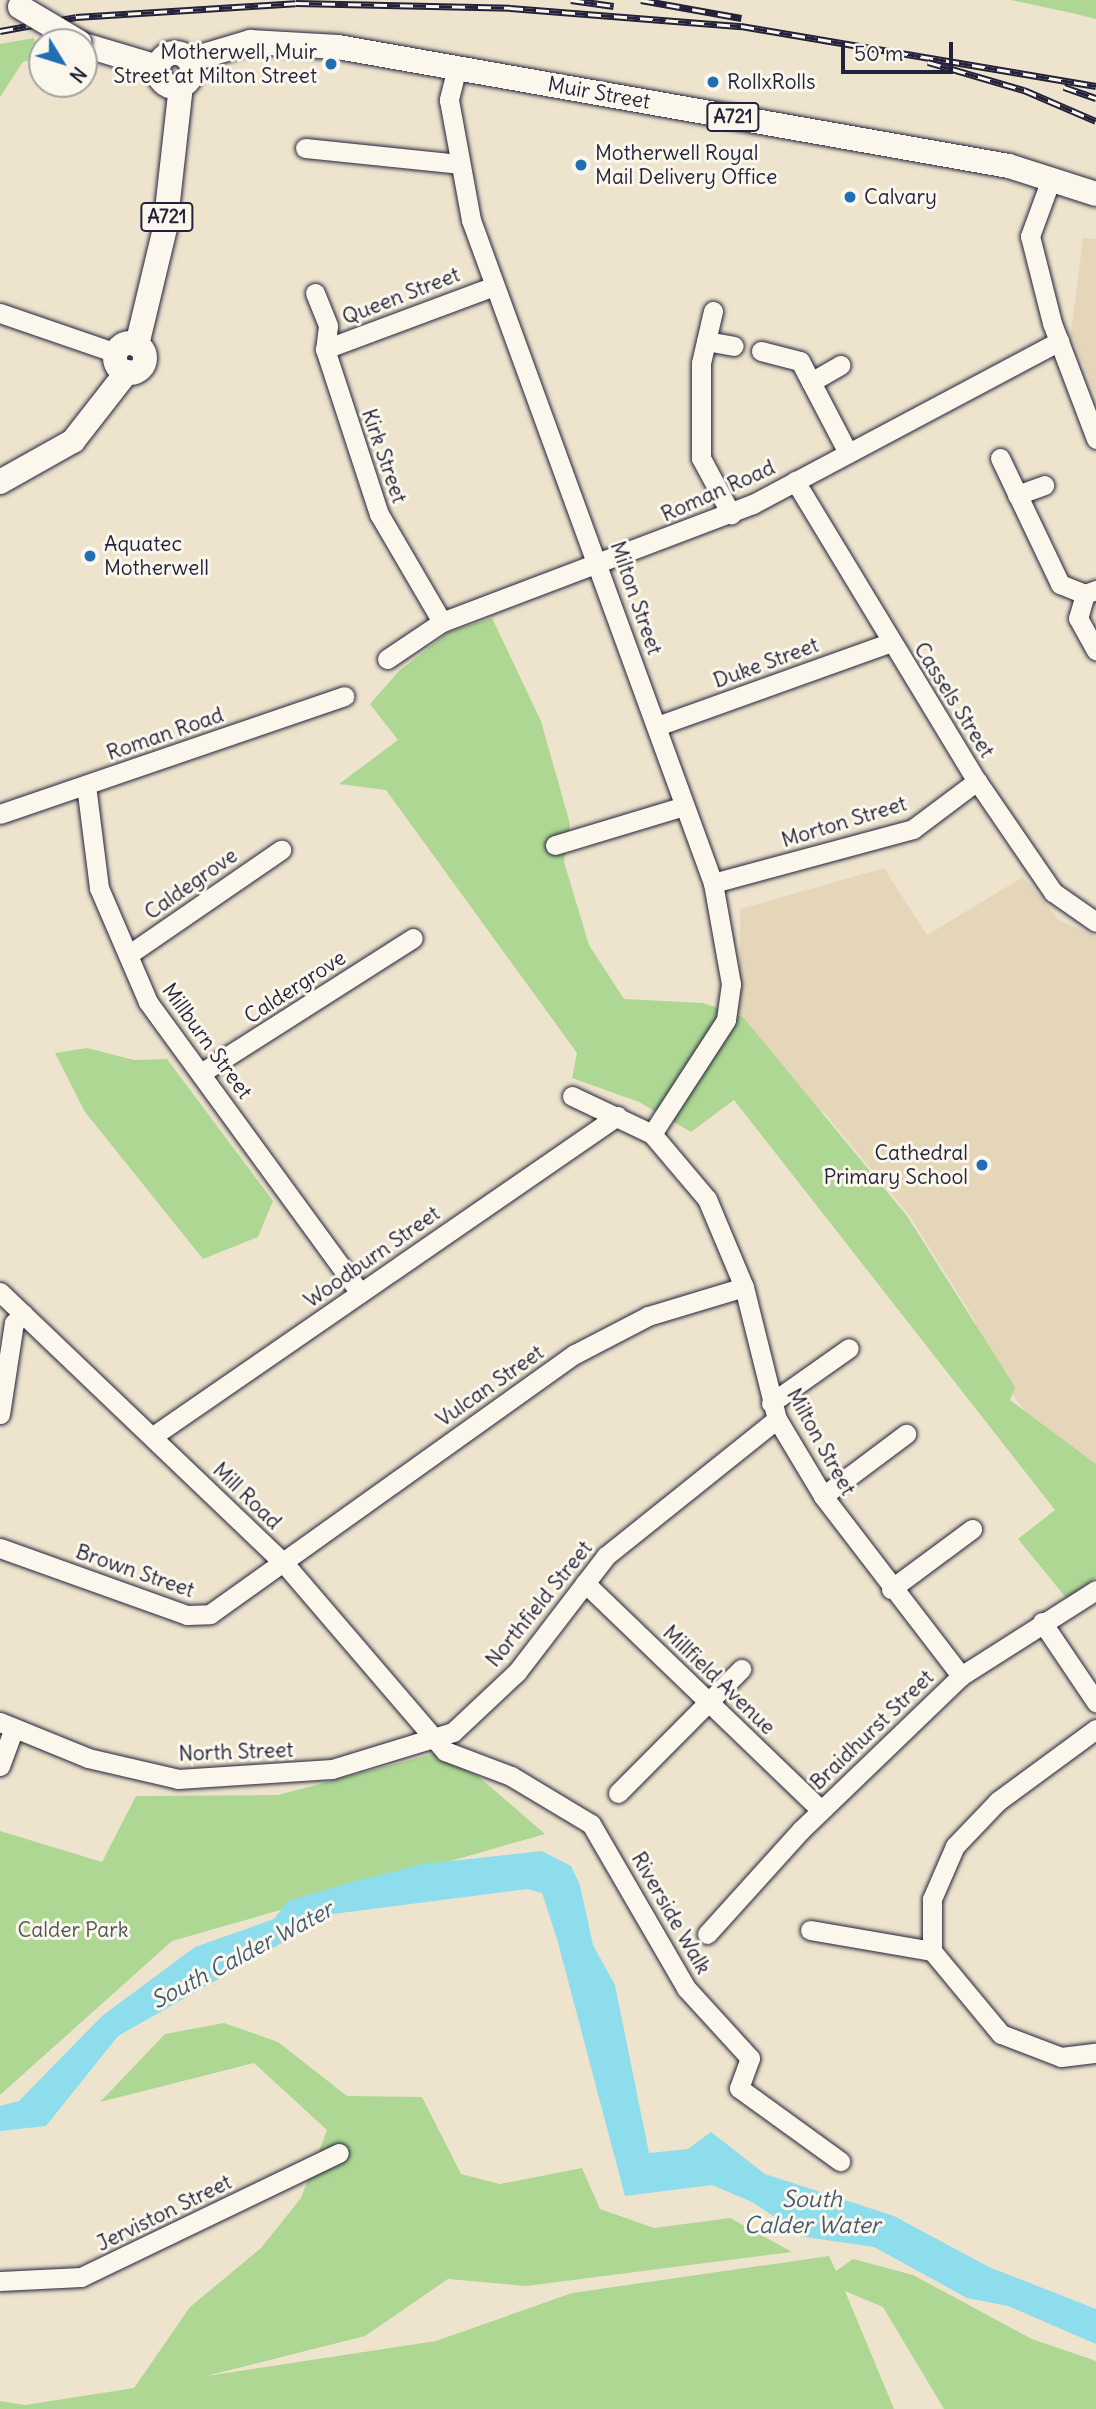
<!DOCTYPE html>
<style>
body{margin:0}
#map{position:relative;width:1096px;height:2409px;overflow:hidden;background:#eee4ce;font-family:Delius,sans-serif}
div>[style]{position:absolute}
.built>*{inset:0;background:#e5d6b9}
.green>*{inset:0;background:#aed794}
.water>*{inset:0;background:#8eddec}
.roads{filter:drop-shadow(0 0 2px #22223b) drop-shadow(0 0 2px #22223b)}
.minor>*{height:19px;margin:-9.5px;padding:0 9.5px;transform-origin:9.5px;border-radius:9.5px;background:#fbf7ec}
.major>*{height:24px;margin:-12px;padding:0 12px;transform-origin:12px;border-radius:12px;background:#fbf7ec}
.major>.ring{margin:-12px;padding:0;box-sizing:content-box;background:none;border:24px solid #fbf7ec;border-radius:50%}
.rail>*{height:7px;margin-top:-3.5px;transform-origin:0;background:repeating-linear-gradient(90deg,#fbf7ec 0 13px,#22223b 0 26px);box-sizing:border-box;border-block:2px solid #22223b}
.bridges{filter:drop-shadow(0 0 2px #22223b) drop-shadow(0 0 2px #22223b)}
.major-bridge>*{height:24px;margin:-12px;padding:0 12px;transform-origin:12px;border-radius:12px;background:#fbf7ec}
.dots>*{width:19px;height:19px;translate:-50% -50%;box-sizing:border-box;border:4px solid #fbf7ec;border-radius:50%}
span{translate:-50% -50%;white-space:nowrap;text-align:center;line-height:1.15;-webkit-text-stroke:6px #fbf7ec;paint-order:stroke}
.shield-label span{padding:2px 5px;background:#fbf7ec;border:2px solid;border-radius:5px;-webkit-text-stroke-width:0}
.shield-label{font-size:19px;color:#22223b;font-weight:700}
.poi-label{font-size:21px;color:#22223b}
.right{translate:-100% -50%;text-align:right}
.left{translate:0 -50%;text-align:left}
.street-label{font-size:21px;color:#22223b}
.park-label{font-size:21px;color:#4c5856}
.water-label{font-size:23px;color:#425a70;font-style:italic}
.north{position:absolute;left:28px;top:28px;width:70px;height:70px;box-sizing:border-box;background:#fbf7ec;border:2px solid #a4a2a5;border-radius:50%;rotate:128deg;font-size:19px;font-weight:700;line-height:28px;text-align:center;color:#22223b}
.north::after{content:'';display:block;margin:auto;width:24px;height:32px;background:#1f6fb2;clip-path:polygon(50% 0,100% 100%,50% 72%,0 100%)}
.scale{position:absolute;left:841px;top:42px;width:112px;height:32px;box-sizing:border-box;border:4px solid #22223b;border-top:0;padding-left:9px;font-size:21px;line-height:24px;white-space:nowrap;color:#22223b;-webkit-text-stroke:5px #fbf7ec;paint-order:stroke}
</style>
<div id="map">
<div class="built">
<i style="clip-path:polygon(1083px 238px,1096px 239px,1096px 396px,1071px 333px)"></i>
<i style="clip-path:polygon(884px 868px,927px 935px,1023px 877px,1059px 920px,1096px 937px,1096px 1476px,1076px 1473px,995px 1374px,974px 1319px,909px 1215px,827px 1116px,775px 1069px,725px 1041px,740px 1007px,740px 909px)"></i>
</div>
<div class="green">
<i style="clip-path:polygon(1011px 0,1096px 0,1096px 19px,1076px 14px)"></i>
<i style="clip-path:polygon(34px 38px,42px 57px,23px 62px,0 97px,0 44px)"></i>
<i style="clip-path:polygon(492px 618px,541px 721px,570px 824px,564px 862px,589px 945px,624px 999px,703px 1003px,743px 1017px,907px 1216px,1015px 1387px,1010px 1400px,1096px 1464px,1096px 1577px,1067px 1599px,1018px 1539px,1055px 1510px,734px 1100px,691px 1132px,639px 1102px,572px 1078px,577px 1053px,386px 790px,339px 784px,398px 740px,370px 704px,399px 671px,449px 632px)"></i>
<i style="clip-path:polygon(87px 1048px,134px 1060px,167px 1059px,273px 1201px,258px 1237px,203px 1259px,85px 1112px,55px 1053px)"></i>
<i style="clip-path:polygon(433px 1754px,479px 1777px,545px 1834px,172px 1941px,0 2095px,0 1831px,102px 1862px,136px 1796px,278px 1795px)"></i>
<i style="clip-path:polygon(224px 2023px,278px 2042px,347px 2096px,422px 2097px,461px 2174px,500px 2184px,582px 2168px,600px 2209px,654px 2228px,730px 2218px,792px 2252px,526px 2286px,448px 2279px,365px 2336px,206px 2376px,436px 2341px,572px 2293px,829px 2256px,836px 2271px,853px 2259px,913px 2275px,1032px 2339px,1096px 2361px,1096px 2409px,944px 2409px,883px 2307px,845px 2291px,894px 2409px,0 2409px,0 2401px,25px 2405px,134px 2388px,190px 2307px,261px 2248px,301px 2198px,327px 2130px,254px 2063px,100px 2102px,165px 2034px)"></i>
</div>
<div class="water">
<i style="clip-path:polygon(542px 1851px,571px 1866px,580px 1885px,593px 1945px,615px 1985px,649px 2153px,688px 2149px,711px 2132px,765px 2174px,894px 2216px,989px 2267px,1096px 2309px,1096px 2344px,1008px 2306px,967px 2298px,874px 2247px,805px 2237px,752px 2202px,712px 2185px,625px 2196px,557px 1939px,542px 1893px,527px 1889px,333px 1914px,118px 2036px,46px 2126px,0 2131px,0 2106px,19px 2101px,102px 2016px,195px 1947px,274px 1919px,288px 1901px,348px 1883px,424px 1864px)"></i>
</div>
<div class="roads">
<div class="minor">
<i style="left:457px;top:67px;width:34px;rotate:104deg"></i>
<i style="left:449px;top:100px;width:122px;rotate:79.6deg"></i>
<i style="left:471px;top:220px;width:706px;rotate:69.95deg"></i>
<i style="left:713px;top:883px;width:103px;rotate:79.9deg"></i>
<i style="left:731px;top:984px;width:36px;rotate:98deg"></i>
<i style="left:726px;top:1020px;width:136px;rotate:123deg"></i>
<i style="left:305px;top:148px;width:155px;rotate:5.9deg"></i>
<i style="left:1051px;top:179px;width:61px;rotate:110.2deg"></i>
<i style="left:1030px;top:236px;width:90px;rotate:75.8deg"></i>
<i style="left:1052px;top:323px;width:124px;rotate:69.2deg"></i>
<i style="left:315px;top:293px;width:35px;rotate:68deg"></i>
<i style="left:328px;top:326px;width:23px;rotate:97deg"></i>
<i style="left:325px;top:349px;width:174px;rotate:71.9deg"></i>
<i style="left:379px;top:514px;width:125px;rotate:59.7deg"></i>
<i style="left:713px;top:311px;width:53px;rotate:103deg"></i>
<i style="left:701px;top:363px;width:95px;rotate:90deg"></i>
<i style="left:701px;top:458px;width:64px;rotate:61.8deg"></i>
<i style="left:0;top:313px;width:123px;rotate:19deg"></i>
<i style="left:706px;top:341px;width:28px;rotate:10deg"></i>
<i style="left:325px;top:349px;width:180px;rotate:-20.4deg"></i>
<i style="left:761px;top:351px;width:40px;rotate:14.4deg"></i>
<i style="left:800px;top:361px;width:104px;rotate:62.4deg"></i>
<i style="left:811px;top:382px;width:34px;rotate:-30deg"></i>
<i style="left:1000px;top:458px;width:140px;rotate:64.5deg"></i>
<i style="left:1060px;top:584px;width:27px;rotate:22deg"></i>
<i style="left:1085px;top:594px;width:12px;rotate:-20deg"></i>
<i style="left:795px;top:481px;width:351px;rotate:58.8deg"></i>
<i style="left:977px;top:781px;width:135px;rotate:55.6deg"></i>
<i style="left:1053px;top:892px;width:52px;rotate:34.9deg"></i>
<i style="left:1017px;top:495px;width:29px;rotate:-20deg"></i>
<i style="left:1085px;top:594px;width:25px;rotate:106deg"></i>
<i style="left:1078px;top:618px;width:37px;rotate:61deg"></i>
<i style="left:387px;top:659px;width:66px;rotate:-33.9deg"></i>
<i style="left:442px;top:622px;width:333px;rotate:-20.8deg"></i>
<i style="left:753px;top:504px;width:347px;rotate:-28deg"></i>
<i style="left:657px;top:726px;width:249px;rotate:-19.7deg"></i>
<i style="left:86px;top:785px;width:104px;rotate:82.8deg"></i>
<i style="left:99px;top:888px;width:124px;rotate:66.7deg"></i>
<i style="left:148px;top:1002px;width:360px;rotate:53.9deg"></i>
<i style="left:0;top:814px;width:364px;rotate:-18.9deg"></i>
<i style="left:555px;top:845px;width:135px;rotate:-16.8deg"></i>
<i style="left:713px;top:883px;width:207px;rotate:-15.1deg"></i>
<i style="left:913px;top:829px;width:80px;rotate:-36.9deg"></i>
<i style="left:128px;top:955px;width:186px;rotate:-34.5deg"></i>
<i style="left:201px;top:1073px;width:251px;rotate:-32.5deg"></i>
<i style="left:572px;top:1096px;width:89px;rotate:25.4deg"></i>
<i style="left:652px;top:1134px;width:85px;rotate:49.8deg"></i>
<i style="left:707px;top:1199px;width:95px;rotate:67.2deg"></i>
<i style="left:744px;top:1287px;width:136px;rotate:76deg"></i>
<i style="left:777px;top:1419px;width:90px;rotate:59.1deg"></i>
<i style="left:823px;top:1496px;width:227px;rotate:52.5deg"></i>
<i style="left:0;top:1292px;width:391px;rotate:43.7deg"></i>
<i style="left:283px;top:1562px;width:249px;rotate:49.4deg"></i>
<i style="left:445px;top:1751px;width:71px;rotate:20.7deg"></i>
<i style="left:511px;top:1776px;width:93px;rotate:31deg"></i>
<i style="left:591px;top:1824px;width:190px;rotate:59.9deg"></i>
<i style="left:686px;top:1988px;width:95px;rotate:47.6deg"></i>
<i style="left:750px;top:2058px;width:32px;rotate:110deg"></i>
<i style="left:739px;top:2088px;width:125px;rotate:35.9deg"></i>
<i style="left:771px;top:1403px;width:95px;rotate:-35.2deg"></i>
<i style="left:0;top:1414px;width:92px;rotate:-81.3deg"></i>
<i style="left:14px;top:1323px;width:13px;rotate:-45deg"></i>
<i style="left:153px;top:1436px;width:564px;rotate:-34.59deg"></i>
<i style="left:823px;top:1496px;width:104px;rotate:-36.8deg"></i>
<i style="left:0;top:1548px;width:199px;rotate:19.7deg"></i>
<i style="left:187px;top:1615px;width:23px;rotate:-2deg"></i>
<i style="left:210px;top:1614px;width:448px;rotate:-35.5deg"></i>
<i style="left:575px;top:1354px;width:82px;rotate:-27.5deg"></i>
<i style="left:648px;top:1316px;width:100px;rotate:-16.8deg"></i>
<i style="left:585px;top:1583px;width:327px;rotate:43.9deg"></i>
<i style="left:891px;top:1589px;width:101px;rotate:-36.5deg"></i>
<i style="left:1042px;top:1622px;width:97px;rotate:56deg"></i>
<i style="left:0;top:1722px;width:95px;rotate:22.2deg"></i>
<i style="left:88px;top:1758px;width:92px;rotate:13.1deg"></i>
<i style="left:178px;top:1779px;width:154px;rotate:-3.7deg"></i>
<i style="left:332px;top:1769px;width:127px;rotate:-17deg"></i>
<i style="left:453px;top:1732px;width:88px;rotate:-43.2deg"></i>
<i style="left:517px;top:1672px;width:146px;rotate:-52.5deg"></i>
<i style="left:606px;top:1556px;width:219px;rotate:-38.7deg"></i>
<i style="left:1096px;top:1729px;width:122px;rotate:143.7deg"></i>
<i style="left:998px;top:1801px;width:62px;rotate:133.7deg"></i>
<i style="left:955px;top:1846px;width:58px;rotate:113.5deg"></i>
<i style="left:932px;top:1899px;width:52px;rotate:90deg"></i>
<i style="left:932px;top:1951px;width:108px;rotate:50.3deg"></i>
<i style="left:1001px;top:2034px;width:64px;rotate:21deg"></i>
<i style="left:1061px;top:2057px;width:35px;rotate:-7deg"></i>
<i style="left:0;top:1766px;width:40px;rotate:-69.8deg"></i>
<i style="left:618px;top:1793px;width:175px;rotate:-45.2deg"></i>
<i style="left:810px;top:1930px;width:124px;rotate:9.8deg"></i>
<i style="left:707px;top:1934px;width:140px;rotate:-47.9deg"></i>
<i style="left:801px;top:1830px;width:222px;rotate:-43.9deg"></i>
<i style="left:961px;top:1676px;width:160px;rotate:-32.5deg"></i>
<i style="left:0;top:2281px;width:81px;rotate:-2.8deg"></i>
<i style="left:81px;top:2277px;width:286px;rotate:-25.7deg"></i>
</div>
<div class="major">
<i style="left:84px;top:45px;width:77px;rotate:16.6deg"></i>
<i class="ring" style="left:158px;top:53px;width:10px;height:10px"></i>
<i style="left:190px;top:60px;width:63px;rotate:-16.7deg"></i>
<i style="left:250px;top:42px;width:88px;rotate:3.3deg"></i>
<i style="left:338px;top:47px;width:681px;rotate:10.06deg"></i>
<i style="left:1009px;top:166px;width:91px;rotate:17.8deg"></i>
<i class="ring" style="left:115px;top:343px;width:6px;height:6px"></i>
<i style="left:137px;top:345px;width:120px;rotate:-76.5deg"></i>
<i style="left:165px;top:228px;width:143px;rotate:-83.6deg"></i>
<i style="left:0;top:482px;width:84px;rotate:-29.3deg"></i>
<i style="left:73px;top:441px;width:88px;rotate:-52deg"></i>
</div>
</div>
<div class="rail">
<i style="left:571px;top:0;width:43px;rotate:7.9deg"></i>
<i style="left:641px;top:0;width:102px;rotate:10.2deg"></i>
<i style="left:0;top:31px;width:77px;rotate:-10.4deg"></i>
<i style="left:76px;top:17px;width:220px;rotate:-3.6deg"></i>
<i style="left:296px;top:3px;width:214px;rotate:1.3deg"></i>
<i style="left:510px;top:8px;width:232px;rotate:4.5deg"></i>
<i style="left:741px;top:26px;width:360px;rotate:9.6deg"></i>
<i style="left:928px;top:62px;width:100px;rotate:16.3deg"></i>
<i style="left:1024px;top:90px;width:78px;rotate:23.3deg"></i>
<i style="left:1064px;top:87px;width:34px;rotate:19deg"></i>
</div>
<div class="bridges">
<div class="major-bridge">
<i style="left:20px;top:7px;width:69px;rotate:30.7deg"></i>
</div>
</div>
<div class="dots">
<i style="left:331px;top:64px;background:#1f6fb2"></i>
<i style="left:713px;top:82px;background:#1f6fb2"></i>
<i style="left:581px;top:165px;background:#1f6fb2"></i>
<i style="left:850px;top:197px;background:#1f6fb2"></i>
<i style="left:90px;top:556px;background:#1f6fb2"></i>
<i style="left:982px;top:1165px;background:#1f6fb2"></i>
</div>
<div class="shield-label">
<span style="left:733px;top:117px">A721</span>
<span style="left:167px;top:217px">A721</span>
</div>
<div class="poi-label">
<span class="right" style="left:317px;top:64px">Motherwell, Muir<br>Street at Milton Street</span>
<span class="left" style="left:727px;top:82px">RollxRolls</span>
<span class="left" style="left:595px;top:165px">Motherwell Royal<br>Mail Delivery Office</span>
<span class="left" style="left:864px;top:197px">Calvary</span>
<span class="left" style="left:104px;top:556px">Aquatec<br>Motherwell</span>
<span class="right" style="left:968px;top:1165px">Cathedral<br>Primary School</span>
</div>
<div class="street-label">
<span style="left:599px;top:93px;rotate:10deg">Muir Street</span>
<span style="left:401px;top:296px;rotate:-21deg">Queen Street</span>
<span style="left:384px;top:456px;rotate:71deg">Kirk Street</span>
<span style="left:718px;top:491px;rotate:-24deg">Roman Road</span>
<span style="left:636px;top:598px;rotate:71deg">Milton Street</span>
<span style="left:766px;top:663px;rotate:-20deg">Duke Street</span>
<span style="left:954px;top:700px;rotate:58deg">Cassels Street</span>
<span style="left:165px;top:734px;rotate:-19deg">Roman Road</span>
<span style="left:844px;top:822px;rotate:-17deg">Morton Street</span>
<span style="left:191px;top:884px;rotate:-35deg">Caldegrove</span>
<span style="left:295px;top:987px;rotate:-33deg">Caldergrove</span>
<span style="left:207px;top:1041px;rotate:54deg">Millburn Street</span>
<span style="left:372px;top:1257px;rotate:-35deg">Woodburn Street</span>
<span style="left:490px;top:1386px;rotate:-35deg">Vulcan Street</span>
<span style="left:821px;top:1442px;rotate:61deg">Milton Street</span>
<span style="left:247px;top:1496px;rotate:44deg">Mill Road</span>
<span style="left:135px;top:1571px;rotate:19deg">Brown Street</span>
<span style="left:539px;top:1604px;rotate:-51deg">Northfield Street</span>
<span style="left:719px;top:1680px;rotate:44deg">Millfield Avenue</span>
<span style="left:872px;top:1730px;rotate:-44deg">Braidhurst Street</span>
<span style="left:236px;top:1752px;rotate:-2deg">North Street</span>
<span style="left:671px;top:1913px;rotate:60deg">Riverside Walk</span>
<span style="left:164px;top:2213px;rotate:-26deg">Jerviston Street</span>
</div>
<div class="park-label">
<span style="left:73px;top:1930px">Calder Park</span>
</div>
<div class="water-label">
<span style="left:242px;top:1955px;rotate:-28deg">South Calder Water</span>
<span style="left:812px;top:2212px">South<br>Calder Water</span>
</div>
<div class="north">N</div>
<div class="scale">50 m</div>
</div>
